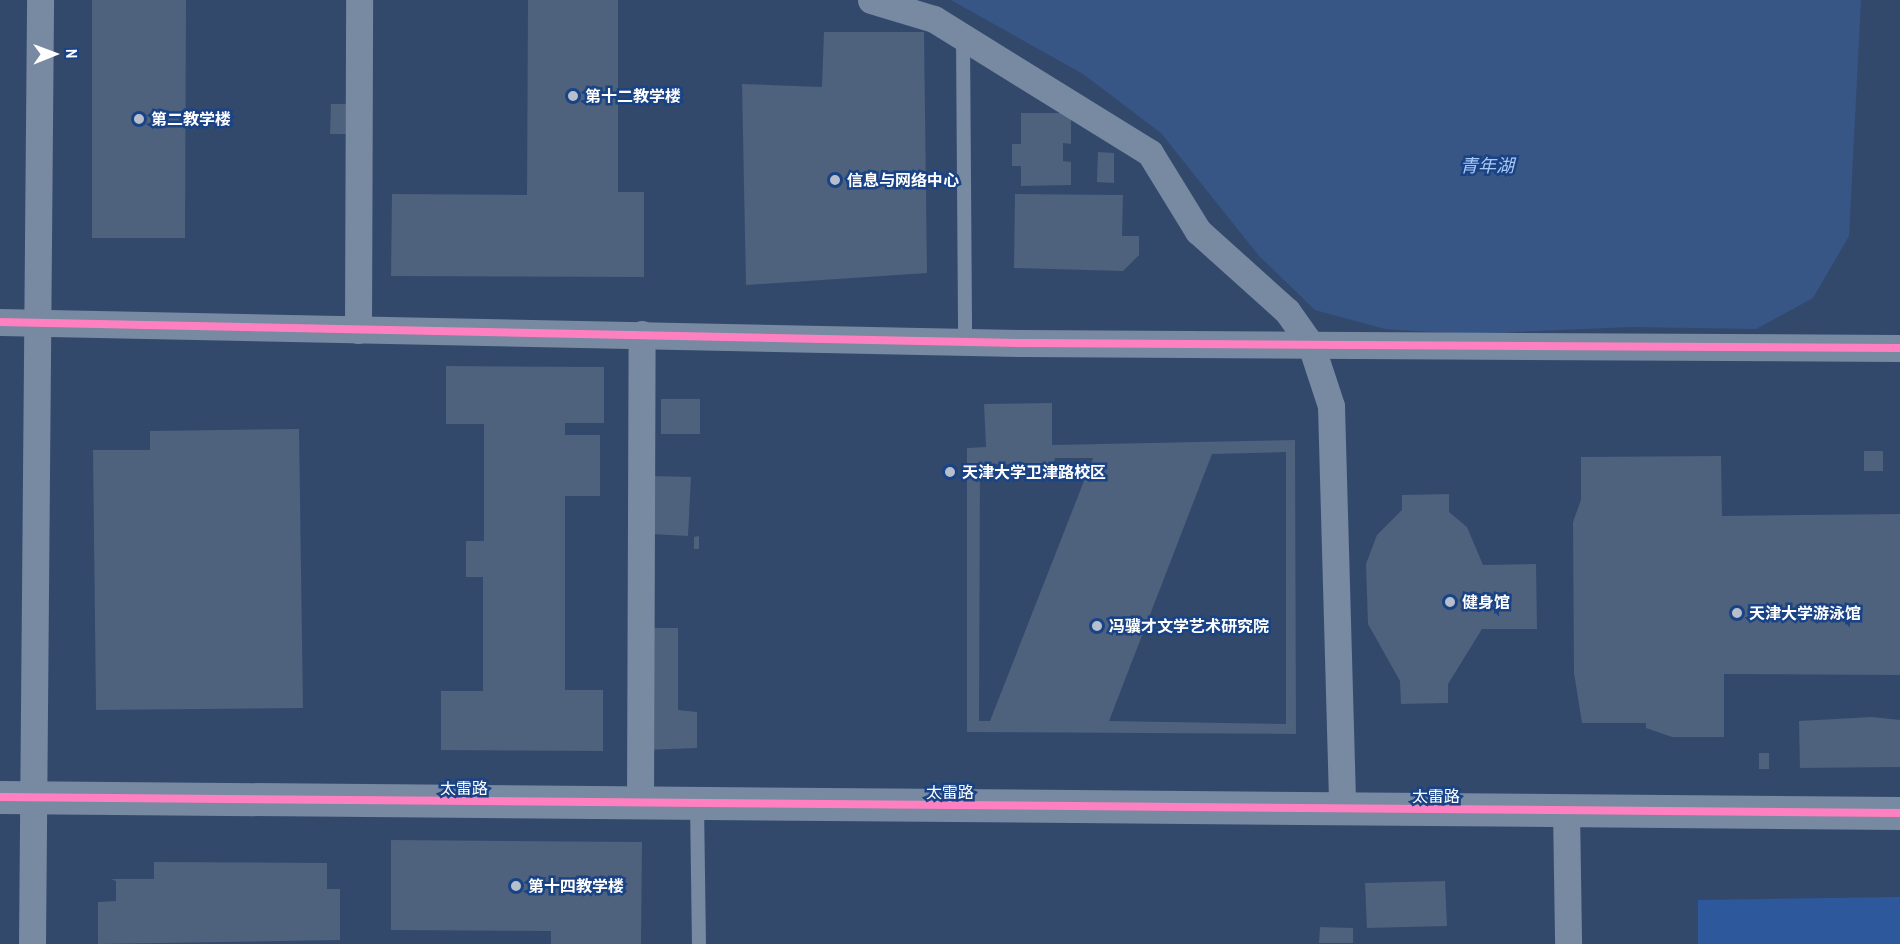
<!DOCTYPE html>
<meta charset="utf-8">
<style>
body{margin:0}
#map{position:relative;width:1900px;height:944px;overflow:hidden;background:#32496c;font-family:"Archivo Narrow","Noto Sans SC",sans-serif}
div>[style]{position:absolute}
.green>*{inset:0;background:#2d599c}
.water>*{inset:0;background:#375686}
.building>*{inset:0;background:#4e617d}
.service>*{height:14px;margin:-7px;padding:0 7px;transform-origin:7px;border-radius:7px;background:#7889a2}
.minor>*{height:27px;margin:-13.5px;padding:0 13.5px;transform-origin:13.5px;border-radius:13.5px;background:#7889a2}
.tertiary>*{height:33px;margin:-16.5px;padding:0 16.5px;transform-origin:16.5px;border-radius:16.5px;background:#7889a2}
.cycleway>*{height:8px;margin:-4px;padding:0 4px;transform-origin:4px;border-radius:4px;background:#ff80c0}
.dots>*{width:16px;height:16px;translate:-50% -50%;box-sizing:border-box;border:3px solid #194385;border-radius:50%}
span{translate:-50% -50%;white-space:nowrap;text-align:center;line-height:1.15;-webkit-text-stroke:5px #194385;paint-order:stroke}
.poi-label{font-size:16px;color:#fff;font-weight:700}
.left{translate:0 -50%;text-align:left}
.street-label{font-size:16px;color:#fff}
.water-label{font-size:18px;color:#aac8f4;font-style:italic}
.north{position:absolute;left:24px;top:24px;width:60px;height:60px;-webkit-text-stroke:4px #194385;paint-order:stroke;rotate:89deg;font-size:16px;font-weight:700;line-height:24px;text-align:center;color:#fff}
.north::after{content:'';display:block;margin:auto;width:21px;height:27px;background:#fff;clip-path:polygon(50% 0,100% 100%,50% 72%,0 100%)}
</style>
<div id="map">
<div class="green">
<i style="clip-path:polygon(1900px 897px,1900px 944px,1698px 944px,1698px 900px)"></i>
</div>
<div class="water">
<i style="clip-path:polygon(951px 0,1861px 0,1849px 236px,1813px 298px,1756px 329px,1632px 327px,1463px 334px,1385px 329px,1315px 310px,1259px 256px,1161px 133px,1083px 74px)"></i>
</div>
<div class="building">
<i style="clip-path:polygon(92px 0,186px 0,185px 238px,92px 238px)"></i>
<i style="clip-path:polygon(528px 0,618px 0,618px 192px,644px 192px,644px 277px,391px 276px,392px 194px,527px 195px)"></i>
<i style="clip-path:polygon(824px 32px,924px 32px,927px 273px,746px 285px,742px 84px,822px 87px)"></i>
<i style="clip-path:polygon(331px 104px,346px 104px,346px 134px,330px 134px)"></i>
<i style="clip-path:polygon(1021px 113px,1071px 113px,1071px 144px,1063px 143px,1063px 161px,1071px 162px,1071px 185px,1021px 186px,1021px 166px,1012px 166px,1012px 144px,1021px 144px)"></i>
<i style="clip-path:polygon(1098px 152px,1114px 153px,1114px 183px,1097px 182px)"></i>
<i style="clip-path:polygon(1015px 194px,1123px 195px,1122px 236px,1139px 236px,1139px 255px,1123px 271px,1014px 268px)"></i>
<i style="clip-path:polygon(446px 366px,604px 367px,604px 423px,565px 423px,565px 435px,600px 435px,600px 496px,565px 496px,565px 690px,603px 690px,603px 751px,441px 750px,441px 691px,483px 691px,483px 577px,466px 577px,466px 541px,484px 541px,484px 424px,446px 424px)"></i>
<i style="clip-path:polygon(661px 399px,700px 399px,700px 434px,661px 434px)"></i>
<i style="clip-path:polygon(evenodd,1052px 403px,1052px 445px,1295px 440px,1296px 734px,967px 732px,967px 448px,986px 447px,984px 404px,1052px 403px,1286px 452px,1286px 724px,1109px 721px,1212px 454px,1286px 452px,1052px 403px,1055px 458px,1093px 458px,990px 721px,979px 721px,980px 464px,1054px 465px,1055px 458px)"></i>
<i style="clip-path:polygon(299px 429px,303px 708px,96px 710px,93px 450px,150px 450px,150px 431px)"></i>
<i style="clip-path:polygon(1864px 451px,1883px 451px,1883px 471px,1864px 471px)"></i>
<i style="clip-path:polygon(1721px 456px,1722px 516px,1900px 514px,1900px 675px,1724px 674px,1724px 737px,1672px 737px,1646px 728px,1646px 723px,1582px 723px,1574px 673px,1573px 522px,1581px 500px,1581px 457px)"></i>
<i style="clip-path:polygon(653px 476px,691px 477px,688px 536px,651px 534px)"></i>
<i style="clip-path:polygon(1449px 494px,1449px 512px,1467px 527px,1483px 565px,1536px 564px,1537px 629px,1482px 629px,1448px 684px,1448px 703px,1401px 704px,1400px 681px,1368px 624px,1366px 564px,1377px 535px,1402px 510px,1402px 495px)"></i>
<i style="clip-path:polygon(699px 536px,699px 549px,694px 549px,694px 537px)"></i>
<i style="clip-path:polygon(649px 628px,678px 628px,678px 710px,697px 712px,697px 748px,645px 750px)"></i>
<i style="clip-path:polygon(1872px 717px,1900px 720px,1900px 767px,1800px 768px,1799px 721px)"></i>
<i style="clip-path:polygon(1759px 753px,1769px 753px,1769px 769px,1759px 769px)"></i>
<i style="clip-path:polygon(391px 840px,642px 842px,641px 944px,551px 944px,551px 931px,391px 930px)"></i>
<i style="clip-path:polygon(154px 862px,327px 863px,327px 889px,340px 889px,340px 940px,98px 944px,98px 902px,116px 901px,116px 881px,111px 879px,154px 879px)"></i>
<i style="clip-path:polygon(1445px 881px,1447px 926px,1367px 928px,1365px 883px)"></i>
<i style="clip-path:polygon(1320px 927px,1353px 928px,1353px 943px,1319px 943px)"></i>
</div>
<div class="service">
<i style="left:963px;top:37px;width:304px;rotate:89.6deg"></i>
<i style="left:697px;top:803px;width:141px;rotate:89.2deg"></i>
</div>
<div class="minor">
<i style="left:871px;top:0;width:66px;rotate:16.8deg"></i>
<i style="left:934px;top:19px;width:254px;rotate:31.8deg"></i>
<i style="left:1150px;top:153px;width:92px;rotate:58.4deg"></i>
<i style="left:1198px;top:231px;width:120px;rotate:42deg"></i>
<i style="left:1287px;top:311px;width:42px;rotate:54.8deg"></i>
<i style="left:1311px;top:345px;width:64px;rotate:71.8deg"></i>
<i style="left:1331px;top:406px;width:403px;rotate:88.4deg"></i>
<i style="left:0;top:322px;width:1022px;rotate:1.18deg"></i>
<i style="left:1022px;top:343px;width:878px;rotate:0.33deg"></i>
<i style="left:358px;top:330px;width:330px;rotate:-89.8deg"></i>
<i style="left:640px;top:803px;width:469px;rotate:-89.8deg"></i>
<i style="left:1566px;top:810px;width:134px;rotate:89.1deg"></i>
<i style="left:32px;top:944px;width:944px;rotate:-89.51deg"></i>
</div>
<div class="tertiary">
<i style="left:0;top:797px;width:1900px;rotate:0.48deg"></i>
</div>
<div class="cycleway">
<i style="left:0;top:322px;width:1022px;rotate:1.18deg"></i>
<i style="left:1022px;top:343px;width:878px;rotate:0.33deg"></i>
<i style="left:0;top:797px;width:1900px;rotate:0.48deg"></i>
</div>
<div class="dots">
<i style="left:573px;top:96px;background:#b7bfcc"></i>
<i style="left:139px;top:119px;background:#b7bfcc"></i>
<i style="left:835px;top:180px;background:#b7bfcc"></i>
<i style="left:950px;top:472px;background:#b7bfcc"></i>
<i style="left:1450px;top:602px;background:#b7bfcc"></i>
<i style="left:1737px;top:613px;background:#b7bfcc"></i>
<i style="left:1097px;top:626px;background:#b7bfcc"></i>
<i style="left:516px;top:886px;background:#b7bfcc"></i>
</div>
<div class="poi-label">
<span class="left" style="left:585px;top:96px">第十二教学楼</span>
<span class="left" style="left:151px;top:119px">第二教学楼</span>
<span class="left" style="left:847px;top:180px">信息与网络中心</span>
<span class="left" style="left:962px;top:472px">天津大学卫津路校区</span>
<span class="left" style="left:1462px;top:602px">健身馆</span>
<span class="left" style="left:1749px;top:613px">天津大学游泳馆</span>
<span class="left" style="left:1109px;top:626px">冯骥才文学艺术研究院</span>
<span class="left" style="left:528px;top:886px">第十四教学楼</span>
</div>
<div class="street-label">
<span style="left:464px;top:788px">太雷路</span>
<span style="left:950px;top:792px">太雷路</span>
<span style="left:1436px;top:796px">太雷路</span>
</div>
<div class="water-label">
<span style="left:1487px;top:166px">青年湖</span>
</div>
<div class="north">N</div>
</div>
